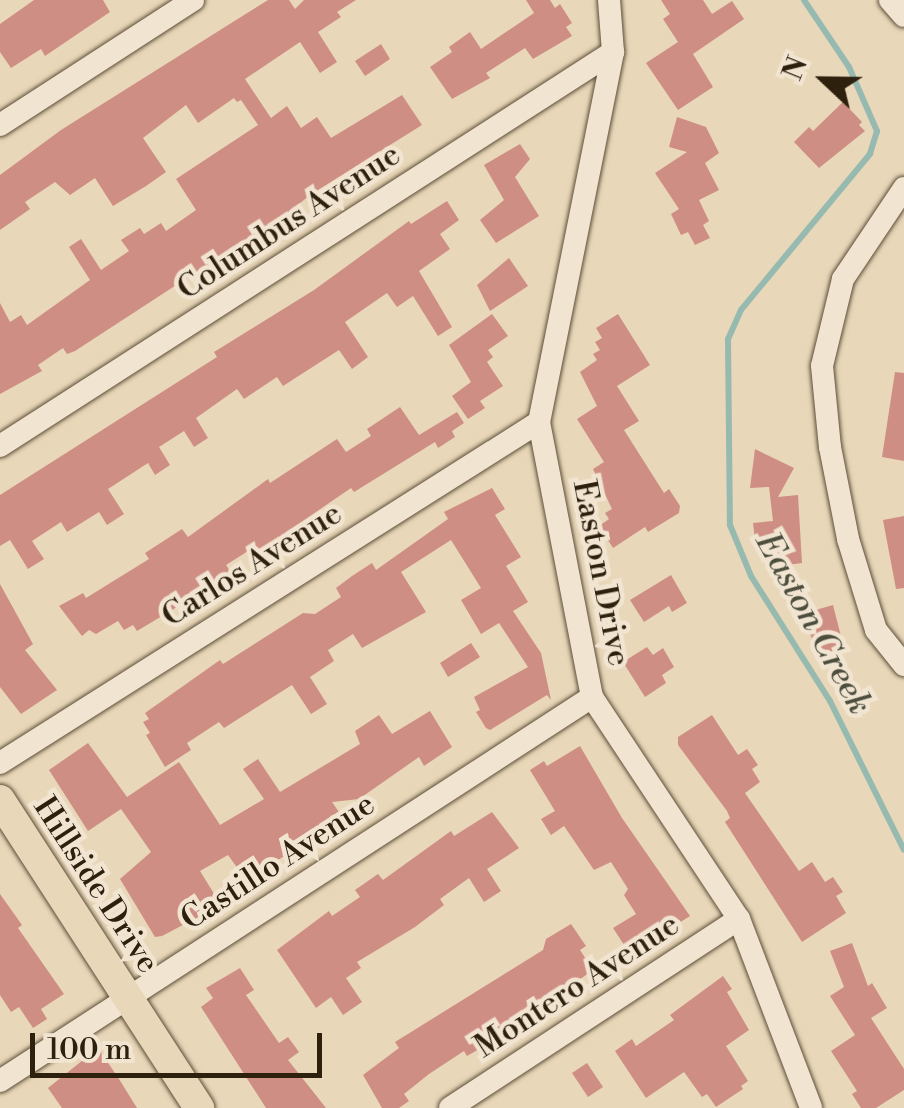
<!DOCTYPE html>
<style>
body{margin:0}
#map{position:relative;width:904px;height:1108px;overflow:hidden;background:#e9d7b9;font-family:"Libre Bodoni",serif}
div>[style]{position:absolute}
.stream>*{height:6px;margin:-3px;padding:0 3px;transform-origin:3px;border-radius:3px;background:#97bab0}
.building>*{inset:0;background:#cf8e83}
.roads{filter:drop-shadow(0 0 2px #5c4e38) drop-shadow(0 0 2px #5c4e38)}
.minor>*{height:22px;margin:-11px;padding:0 11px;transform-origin:11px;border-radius:11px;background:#f1e5d2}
.major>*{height:30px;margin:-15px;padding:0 15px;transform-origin:15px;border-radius:15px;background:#e9d7b9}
span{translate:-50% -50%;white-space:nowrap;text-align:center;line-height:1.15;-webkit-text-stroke:9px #f1e5d2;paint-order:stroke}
.street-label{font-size:32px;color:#2d200d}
.water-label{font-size:35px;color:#4d4e3e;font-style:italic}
.north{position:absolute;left:774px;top:30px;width:100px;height:100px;-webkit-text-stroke:8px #f1e5d2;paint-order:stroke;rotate:292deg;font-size:28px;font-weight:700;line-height:40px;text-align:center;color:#2d200d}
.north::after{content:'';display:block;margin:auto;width:35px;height:45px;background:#2d200d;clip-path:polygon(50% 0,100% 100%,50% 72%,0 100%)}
.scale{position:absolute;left:30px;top:1033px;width:292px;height:45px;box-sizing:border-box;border:5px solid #2d200d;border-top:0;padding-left:12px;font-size:30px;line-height:35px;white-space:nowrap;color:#2d200d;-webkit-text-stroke:8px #f1e5d2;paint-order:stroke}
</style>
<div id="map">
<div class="stream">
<i style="left:804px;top:0;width:81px;rotate:56.1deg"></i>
<i style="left:849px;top:67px;width:70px;rotate:66.4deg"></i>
<i style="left:877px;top:131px;width:24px;rotate:107deg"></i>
<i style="left:870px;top:154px;width:202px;rotate:129.6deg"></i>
<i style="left:741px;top:310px;width:32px;rotate:114deg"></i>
<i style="left:728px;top:339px;width:186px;rotate:89.4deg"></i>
<i style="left:730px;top:525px;width:55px;rotate:67.6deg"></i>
<i style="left:751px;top:576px;width:148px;rotate:57.7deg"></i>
<i style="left:830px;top:701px;width:166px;rotate:63.6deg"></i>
</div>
<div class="building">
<i style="clip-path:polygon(34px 0,103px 0,110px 12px,45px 56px,41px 49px,11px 68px,0 52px,0 24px)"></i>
<i style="clip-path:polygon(268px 0,289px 0,295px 9px,304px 0,356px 0,337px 12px,341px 17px,318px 32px,337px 62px,320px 73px,300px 42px,245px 79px,271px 118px,287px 106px,301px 128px,317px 117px,331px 138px,402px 95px,422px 125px,310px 195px,256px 239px,253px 235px,75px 351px,67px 354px,63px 348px,38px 365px,42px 371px,0 394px,0 303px,10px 322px,21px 315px,27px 325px,90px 280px,69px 247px,81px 239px,101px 270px,129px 251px,121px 240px,140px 228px,144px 234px,161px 223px,166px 231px,196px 210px,176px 179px,258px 125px,241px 100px,237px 102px,234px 98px,198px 123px,186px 105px,143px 138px,166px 172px,146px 186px,113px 206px,95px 178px,70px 195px,55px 182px,25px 202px,30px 209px,0 230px,0 175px,61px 130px)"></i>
<i style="clip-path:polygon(526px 0,550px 0,555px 8px,560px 4px,572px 23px,566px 27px,572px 36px,533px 59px,525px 48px,486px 73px,490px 78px,452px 99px,430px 67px,452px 52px,449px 47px,470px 32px,481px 49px,534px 13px)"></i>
<i style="clip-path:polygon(661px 0,703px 0,712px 14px,732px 1px,744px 19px,693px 54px,713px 87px,678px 110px,646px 63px,678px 42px,663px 19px,670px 14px)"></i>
<i style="clip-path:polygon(381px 44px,390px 59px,365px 76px,355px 61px)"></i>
<i style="clip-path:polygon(843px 102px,862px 122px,859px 125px,865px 131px,819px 168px,794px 142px,809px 127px,813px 131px)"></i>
<i style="clip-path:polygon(677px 117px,706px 127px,719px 153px,705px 163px,719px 190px,699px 200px,709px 221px,703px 225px,710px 238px,695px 245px,688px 232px,681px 235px,671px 214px,679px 209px,655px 173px,687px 152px,669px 147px)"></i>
<i style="clip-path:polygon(520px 144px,530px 159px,515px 177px,539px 216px,496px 243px,480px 220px,504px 200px,484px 165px)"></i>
<i style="clip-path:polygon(447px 201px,459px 220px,440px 234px,450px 249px,419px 271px,452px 327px,438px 336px,413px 296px,397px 307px,387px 293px,345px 322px,368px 357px,352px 369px,339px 350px,283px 386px,277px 377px,244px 399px,237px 389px,196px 418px,208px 438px,194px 447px,184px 431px,159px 447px,170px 465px,155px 475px,148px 463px,108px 489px,124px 514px,107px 525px,99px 512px,67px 532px,61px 522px,32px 541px,44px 559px,28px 569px,10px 540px,0 546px,0 495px,217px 357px,214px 352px,314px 290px,409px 221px,411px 224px)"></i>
<i style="clip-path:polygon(509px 258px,528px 286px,490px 311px,477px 285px)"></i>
<i style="clip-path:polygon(492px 314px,508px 336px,488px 350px,493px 357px,487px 362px,503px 386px,480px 401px,485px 408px,468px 419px,452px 396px,471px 382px,449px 345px)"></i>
<i style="clip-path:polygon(618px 314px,650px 365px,617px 386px,639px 421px,624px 430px,664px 493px,669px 489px,680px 506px,679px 513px,648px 532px,645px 527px,613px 548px,599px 526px,609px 519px,605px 513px,612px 509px,593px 469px,604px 462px,577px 419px,597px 406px,580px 372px,597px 360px,593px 354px,600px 350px,595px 342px,602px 338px,596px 328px)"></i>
<i style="clip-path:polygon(895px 372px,904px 373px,904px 461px,882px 457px)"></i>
<i style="clip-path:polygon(400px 407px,419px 435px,457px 412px,464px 423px,452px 431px,455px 437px,438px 448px,435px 442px,354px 492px,351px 488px,259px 551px,256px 546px,226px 565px,232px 574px,137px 631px,133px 625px,124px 630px,118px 621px,96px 634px,89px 630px,82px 636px,59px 606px,83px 593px,86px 598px,149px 559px,145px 553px,182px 529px,188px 537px,268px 479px,270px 483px,337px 439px,346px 452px,371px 436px,367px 429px)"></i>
<i style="clip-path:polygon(755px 449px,794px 468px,778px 497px,798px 495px,802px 563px,780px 566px,777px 544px,756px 547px,753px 523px,773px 521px,769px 487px,750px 488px)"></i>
<i style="clip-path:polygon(492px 488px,505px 509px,495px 515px,521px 557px,506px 566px,528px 602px,513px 611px,541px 653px,551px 700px,547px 695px,490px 730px,486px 728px,476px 712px,480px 710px,474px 697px,528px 667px,499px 623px,481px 634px,461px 600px,481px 588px,451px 540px,401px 572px,426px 612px,362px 648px,353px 634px,328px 650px,334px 661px,310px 677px,327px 704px,311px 714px,292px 685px,224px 728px,219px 722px,187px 743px,191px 750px,165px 767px,146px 735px,150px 733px,143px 722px,149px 719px,145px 713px,220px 660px,223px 664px,303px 613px,315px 614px,341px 597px,336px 588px,352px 576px,372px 563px,376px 570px,448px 519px,444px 512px)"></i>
<i style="clip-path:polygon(904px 516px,904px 588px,896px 589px,883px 520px)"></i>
<i style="clip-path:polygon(671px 575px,687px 603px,672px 612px,669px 606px,644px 622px,630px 600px)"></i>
<i style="clip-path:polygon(0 584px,33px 644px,25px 650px,57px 690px,21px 714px,0 687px)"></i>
<i style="clip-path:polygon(833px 605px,844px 648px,816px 655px,805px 613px)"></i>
<i style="clip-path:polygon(471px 643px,480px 657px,448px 677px,440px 663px)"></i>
<i style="clip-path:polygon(647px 647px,653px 655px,663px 648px,674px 667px,662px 675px,666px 683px,645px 697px,623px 662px)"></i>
<i style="clip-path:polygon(430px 711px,452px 747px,424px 766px,419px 757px,359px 799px,332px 802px,341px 815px,298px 839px,302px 845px,246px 880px,228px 855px,200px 871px,221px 905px,162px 936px,155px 937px,120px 879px,151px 852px,121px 809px,88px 831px,49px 770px,88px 743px,127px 797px,179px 762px,220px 825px,264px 799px,243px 769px,258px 759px,280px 792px,360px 744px,355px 731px,379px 715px,392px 734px)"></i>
<i style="clip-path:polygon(712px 715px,738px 755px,747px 749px,758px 765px,752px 769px,760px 782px,745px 793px,799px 871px,812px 862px,825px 882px,833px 877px,843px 892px,836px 896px,846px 913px,802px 942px,725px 822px,730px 818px,727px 811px,678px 745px,678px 737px)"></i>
<i style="clip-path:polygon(580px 746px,622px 818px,690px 916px,630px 954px,613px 928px,636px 914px,624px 895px,628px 889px,611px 862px,594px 870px,564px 826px,551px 835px,541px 819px,555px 811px,530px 770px,544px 761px,547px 766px)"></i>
<i style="clip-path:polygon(492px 812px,519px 848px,487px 869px,501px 891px,484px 902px,469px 878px,440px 899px,444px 905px,415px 927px,357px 962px,361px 968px,346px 978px,362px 1002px,343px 1015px,331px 997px,316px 1008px,277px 950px,329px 911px,332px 916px,360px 897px,355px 890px,378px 874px,383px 880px,451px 831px,454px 836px)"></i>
<i style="clip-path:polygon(0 894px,22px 925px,18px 928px,64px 994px,41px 1009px,47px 1019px,33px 1028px,19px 1007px,11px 1012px,0 995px)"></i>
<i style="clip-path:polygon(571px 924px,586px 946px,580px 950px,593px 970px,495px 1040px,467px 1056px,464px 1051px,429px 1074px,404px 1094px,409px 1101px,399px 1108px,382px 1108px,363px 1075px,399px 1048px,395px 1042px,543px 950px,546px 939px)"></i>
<i style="clip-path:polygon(852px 943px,868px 986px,872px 983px,887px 1008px,871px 1018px,904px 1069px,904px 1090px,876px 1108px,861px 1108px,852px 1094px,857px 1091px,831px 1051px,855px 1035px,830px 996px,844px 987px,830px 951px)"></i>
<i style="clip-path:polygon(240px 968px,254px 990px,246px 995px,279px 1043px,288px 1037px,299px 1052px,288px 1060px,326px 1108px,266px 1108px,201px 1007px,213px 998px,206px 988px)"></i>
<i style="clip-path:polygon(723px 976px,732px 989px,727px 992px,749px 1030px,726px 1046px,748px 1081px,741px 1086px,743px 1089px,716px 1107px,707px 1094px,702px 1097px,684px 1072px,646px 1098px,615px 1051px,632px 1039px,636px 1046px,674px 1020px,670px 1015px)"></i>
<i style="clip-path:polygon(98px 1048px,119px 1079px,137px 1108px,62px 1108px,48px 1088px)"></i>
<i style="clip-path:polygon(587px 1063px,603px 1087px,588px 1097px,572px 1073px)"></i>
</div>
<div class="roads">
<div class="minor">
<i style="left:609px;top:0;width:52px;rotate:85.6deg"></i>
<i style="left:613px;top:52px;width:377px;rotate:101.3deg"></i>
<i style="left:539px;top:422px;width:280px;rotate:79.1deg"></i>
<i style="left:592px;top:697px;width:266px;rotate:56.5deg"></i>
<i style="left:739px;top:919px;width:202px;rotate:69.1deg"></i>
<i style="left:890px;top:0;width:21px;rotate:49deg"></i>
<i style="left:0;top:125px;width:230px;rotate:-32.9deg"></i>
<i style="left:904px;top:188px;width:110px;rotate:123.8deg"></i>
<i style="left:843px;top:279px;width:89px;rotate:103.6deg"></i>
<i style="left:822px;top:366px;width:81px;rotate:84.4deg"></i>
<i style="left:830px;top:447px;width:94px;rotate:78.9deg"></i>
<i style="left:848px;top:539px;width:95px;rotate:72.9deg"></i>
<i style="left:876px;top:630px;width:45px;rotate:51.3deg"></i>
<i style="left:0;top:446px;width:729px;rotate:-32.73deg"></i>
<i style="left:0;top:763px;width:638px;rotate:-32.32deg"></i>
<i style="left:0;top:1081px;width:706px;rotate:-32.97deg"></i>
<i style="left:450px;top:1108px;width:345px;rotate:-33.2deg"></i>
</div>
<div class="major">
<i style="left:0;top:800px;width:367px;rotate:57.1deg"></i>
</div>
</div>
<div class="street-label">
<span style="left:289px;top:222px;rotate:-33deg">Columbus Avenue</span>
<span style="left:252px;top:565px;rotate:-32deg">Carlos Avenue</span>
<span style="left:601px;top:573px;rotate:79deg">Easton Drive</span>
<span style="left:278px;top:862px;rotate:-33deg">Castillo Avenue</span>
<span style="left:96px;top:885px;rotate:57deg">Hillside Drive</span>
<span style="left:577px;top:986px;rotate:-33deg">Montero Avenue</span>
</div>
<div class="water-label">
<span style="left:813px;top:624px;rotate:61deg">Easton Creek</span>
</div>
<div class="north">N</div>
<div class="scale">100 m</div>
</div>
